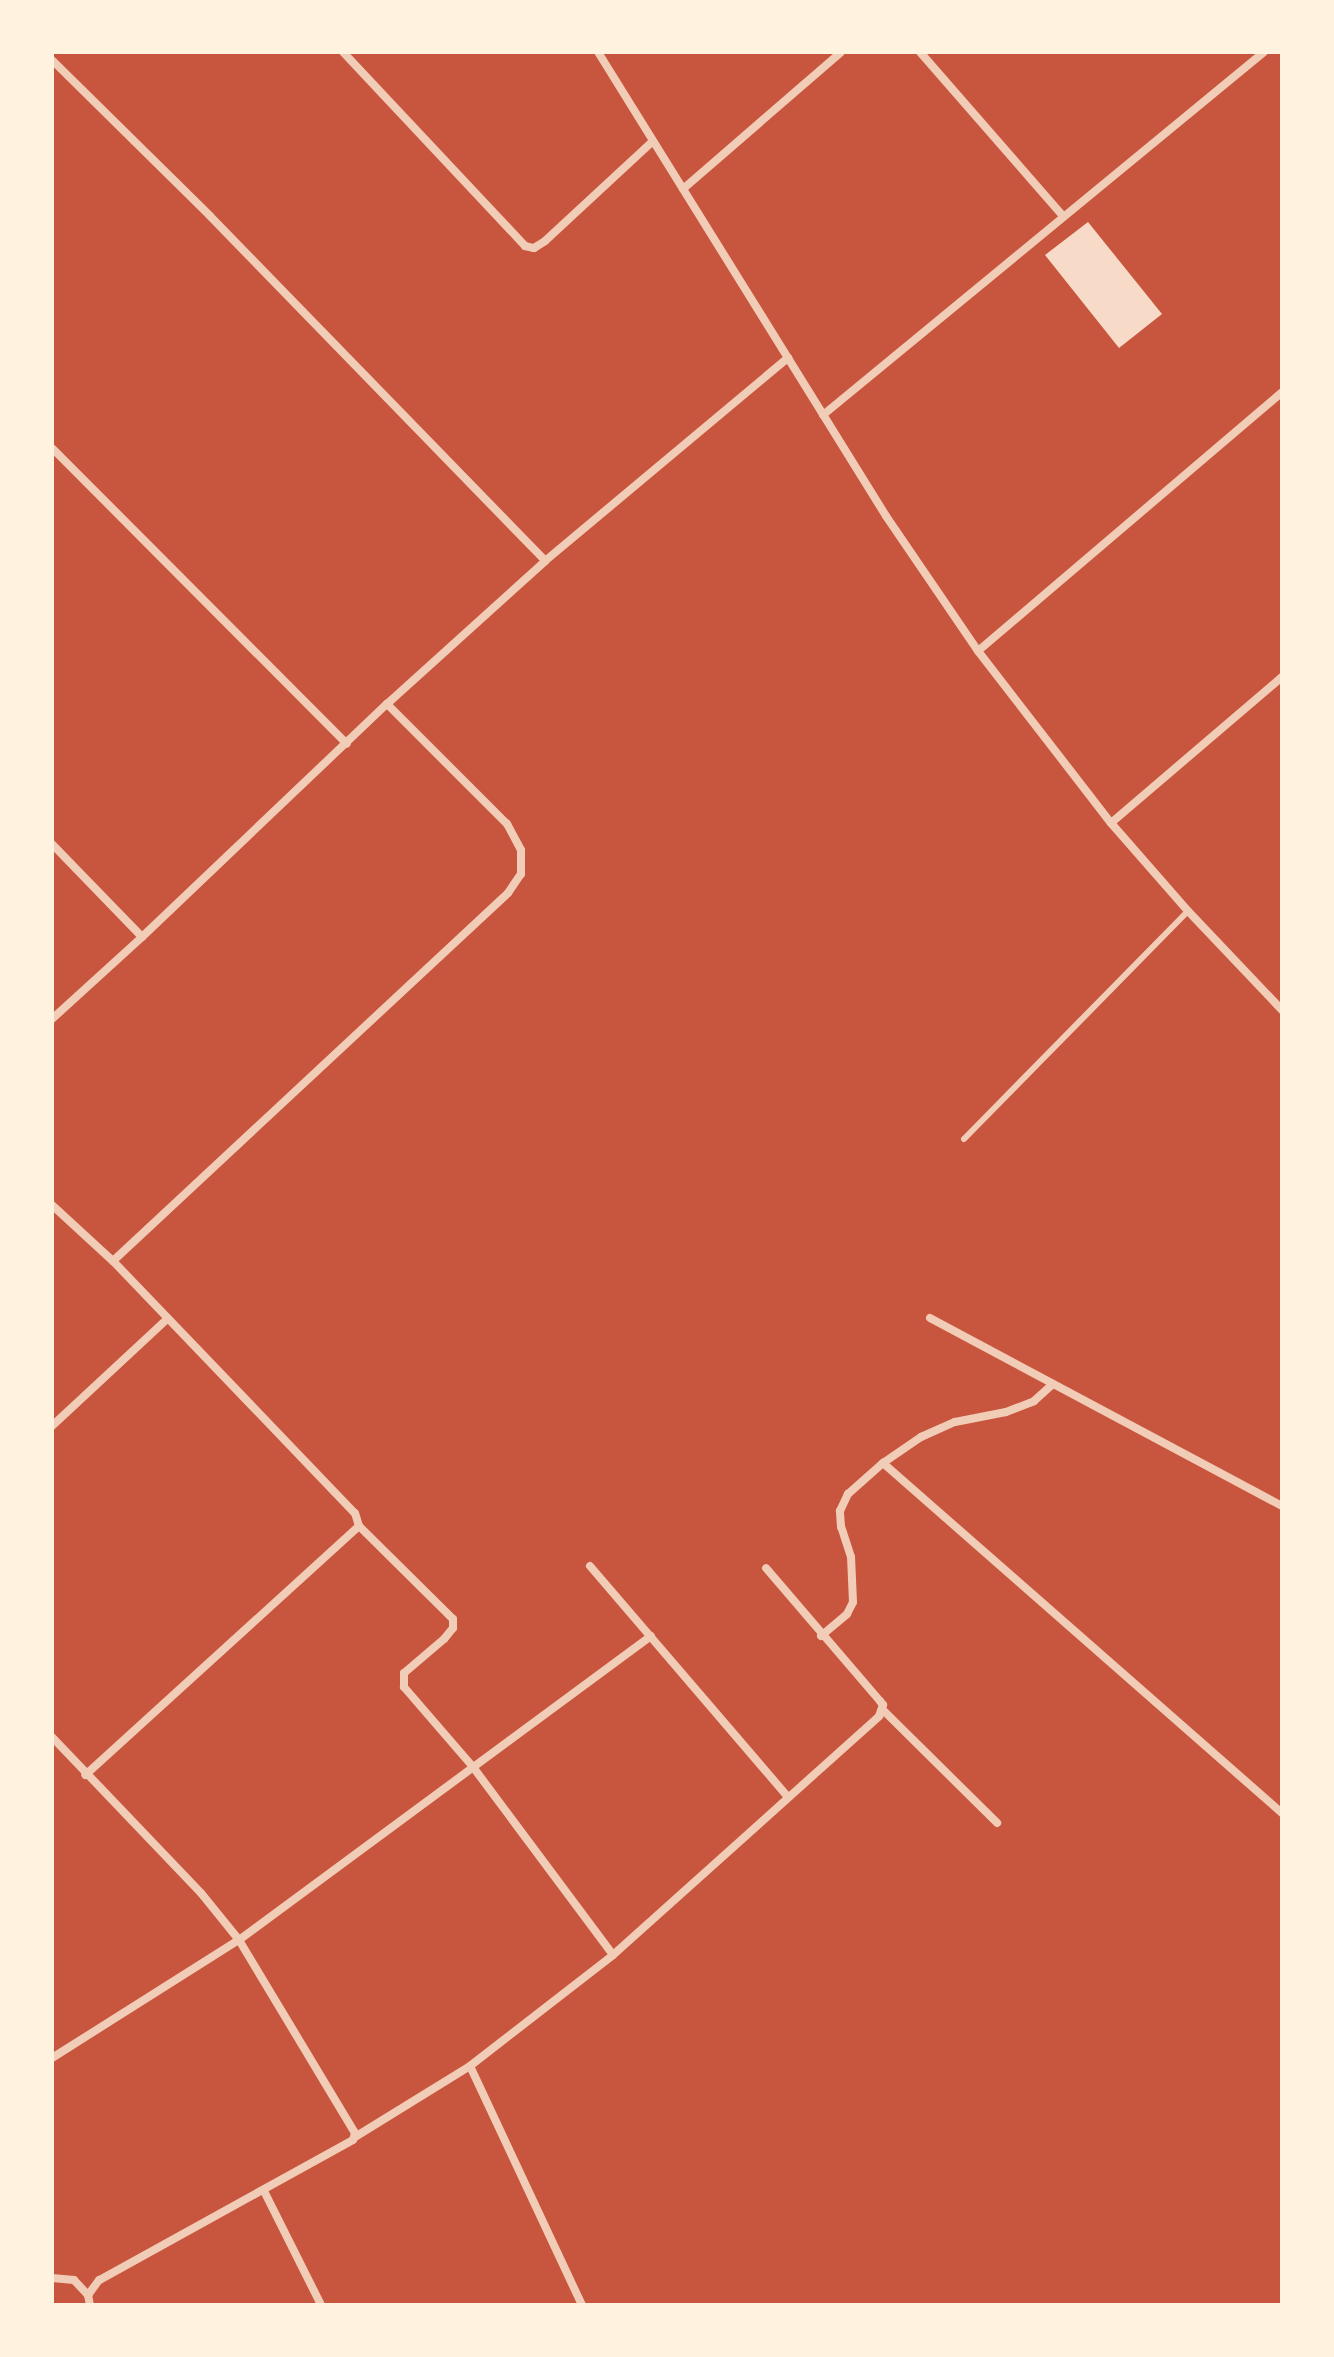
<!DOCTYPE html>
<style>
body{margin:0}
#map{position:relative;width:1334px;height:2357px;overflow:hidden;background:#c8553d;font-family:Lato,sans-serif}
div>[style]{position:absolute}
.building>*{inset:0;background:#f7dbc8}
.service>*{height:6px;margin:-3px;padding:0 3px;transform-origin:3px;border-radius:3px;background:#f1ccb7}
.minor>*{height:8px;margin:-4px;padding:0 4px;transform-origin:4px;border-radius:4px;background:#f1ccb7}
span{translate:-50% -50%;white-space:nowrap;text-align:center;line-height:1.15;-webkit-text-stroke:8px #fff3e0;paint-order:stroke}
.frame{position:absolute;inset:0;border:54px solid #fff3e0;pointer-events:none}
</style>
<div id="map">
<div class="building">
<i style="clip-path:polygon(1088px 222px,1162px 314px,1119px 348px,1045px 255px)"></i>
</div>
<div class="service">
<i style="left:964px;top:1139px;width:320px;rotate:-45.5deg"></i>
</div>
<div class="minor">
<i style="left:343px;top:52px;width:266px;rotate:46.8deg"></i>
<i style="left:525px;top:246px;width:9px;rotate:13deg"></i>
<i style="left:534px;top:248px;width:13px;rotate:-32deg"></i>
<i style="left:545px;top:241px;width:147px;rotate:-42.8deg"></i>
<i style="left:598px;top:52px;width:546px;rotate:58.17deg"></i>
<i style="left:886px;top:516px;width:163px;rotate:55.7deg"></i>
<i style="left:978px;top:651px;width:217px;rotate:52.3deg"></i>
<i style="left:1111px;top:823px;width:117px;rotate:48.8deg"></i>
<i style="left:1188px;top:911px;width:137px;rotate:46.5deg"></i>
<i style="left:920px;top:52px;width:218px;rotate:48.9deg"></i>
<i style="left:52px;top:60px;width:222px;rotate:44.6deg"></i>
<i style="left:210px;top:216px;width:481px;rotate:45.8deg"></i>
<i style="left:683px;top:189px;width:209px;rotate:-40.9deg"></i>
<i style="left:823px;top:415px;width:571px;rotate:-39.46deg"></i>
<i style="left:53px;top:449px;width:416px;rotate:45.1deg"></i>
<i style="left:978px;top:651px;width:399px;rotate:-40.4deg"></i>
<i style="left:1111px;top:823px;width:225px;rotate:-40.5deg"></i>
<i style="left:52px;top:844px;width:129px;rotate:45.9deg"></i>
<i style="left:142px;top:937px;width:338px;rotate:-43.6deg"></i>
<i style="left:387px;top:704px;width:213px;rotate:-42.1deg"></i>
<i style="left:545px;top:561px;width:317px;rotate:-39.9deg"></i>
<i style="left:52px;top:1019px;width:122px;rotate:-42.3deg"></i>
<i style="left:52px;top:1205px;width:83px;rotate:42.6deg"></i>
<i style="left:113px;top:1261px;width:349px;rotate:46.2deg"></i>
<i style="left:355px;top:1513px;width:14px;rotate:73deg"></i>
<i style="left:359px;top:1526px;width:370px;rotate:137.7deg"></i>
<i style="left:113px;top:1261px;width:540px;rotate:-42.97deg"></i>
<i style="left:508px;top:893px;width:23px;rotate:-56deg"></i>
<i style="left:521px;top:874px;width:24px;rotate:-90deg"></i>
<i style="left:521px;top:850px;width:30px;rotate:-118deg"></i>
<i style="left:507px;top:824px;width:170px;rotate:-135deg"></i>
<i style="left:930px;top:1318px;width:399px;rotate:28.1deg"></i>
<i style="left:52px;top:1426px;width:157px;rotate:-42.9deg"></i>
<i style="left:883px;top:1463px;width:531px;rotate:41.26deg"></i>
<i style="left:359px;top:1526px;width:132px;rotate:44.7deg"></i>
<i style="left:453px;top:1619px;width:9px;rotate:90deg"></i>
<i style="left:453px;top:1628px;width:14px;rotate:129deg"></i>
<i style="left:444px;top:1639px;width:52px;rotate:139.6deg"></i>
<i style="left:404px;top:1673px;width:14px;rotate:90deg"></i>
<i style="left:404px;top:1687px;width:106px;rotate:49.2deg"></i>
<i style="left:473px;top:1767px;width:234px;rotate:53.3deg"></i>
<i style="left:590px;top:1566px;width:304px;rotate:49.4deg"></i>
<i style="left:821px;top:1636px;width:34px;rotate:-40deg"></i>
<i style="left:847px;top:1614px;width:13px;rotate:-63deg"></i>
<i style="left:853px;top:1602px;width:45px;rotate:-92.5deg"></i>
<i style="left:851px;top:1557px;width:32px;rotate:-108deg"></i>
<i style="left:841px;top:1527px;width:16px;rotate:-94deg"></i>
<i style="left:840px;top:1511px;width:19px;rotate:-65deg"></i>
<i style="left:848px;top:1494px;width:47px;rotate:-41.5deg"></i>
<i style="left:883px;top:1463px;width:46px;rotate:-34.4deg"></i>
<i style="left:921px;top:1437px;width:37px;rotate:-24deg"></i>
<i style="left:955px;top:1422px;width:52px;rotate:-11.1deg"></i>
<i style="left:1006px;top:1412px;width:30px;rotate:-21deg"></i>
<i style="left:1034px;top:1401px;width:25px;rotate:-42deg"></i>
<i style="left:882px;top:1709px;width:162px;rotate:44.7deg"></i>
<i style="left:52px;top:1737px;width:216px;rotate:46.3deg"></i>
<i style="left:201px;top:1893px;width:60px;rotate:51deg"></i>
<i style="left:239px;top:1940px;width:225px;rotate:59deg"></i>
<i style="left:355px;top:2133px;width:7px;rotate:106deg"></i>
<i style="left:353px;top:2140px;width:290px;rotate:151.1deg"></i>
<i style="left:99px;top:2280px;width:19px;rotate:126deg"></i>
<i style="left:88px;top:2295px;width:10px;rotate:79deg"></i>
<i style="left:52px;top:2058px;width:221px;rotate:-32.3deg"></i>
<i style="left:239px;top:1940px;width:512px;rotate:-36.42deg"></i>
<i style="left:470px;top:2066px;width:264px;rotate:64.9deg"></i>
<i style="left:355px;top:2137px;width:135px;rotate:-31.7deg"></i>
<i style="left:470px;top:2066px;width:181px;rotate:-37.8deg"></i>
<i style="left:613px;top:1955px;width:358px;rotate:-41.9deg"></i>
<i style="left:879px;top:1716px;width:12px;rotate:-70deg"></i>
<i style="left:883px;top:1705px;width:5px;rotate:-127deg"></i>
<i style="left:880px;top:1701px;width:175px;rotate:-130.6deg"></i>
<i style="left:264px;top:2191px;width:127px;rotate:63.4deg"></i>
<i style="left:52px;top:2278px;width:22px;rotate:5deg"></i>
<i style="left:74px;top:2280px;width:21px;rotate:47deg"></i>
</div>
<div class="frame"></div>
</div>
